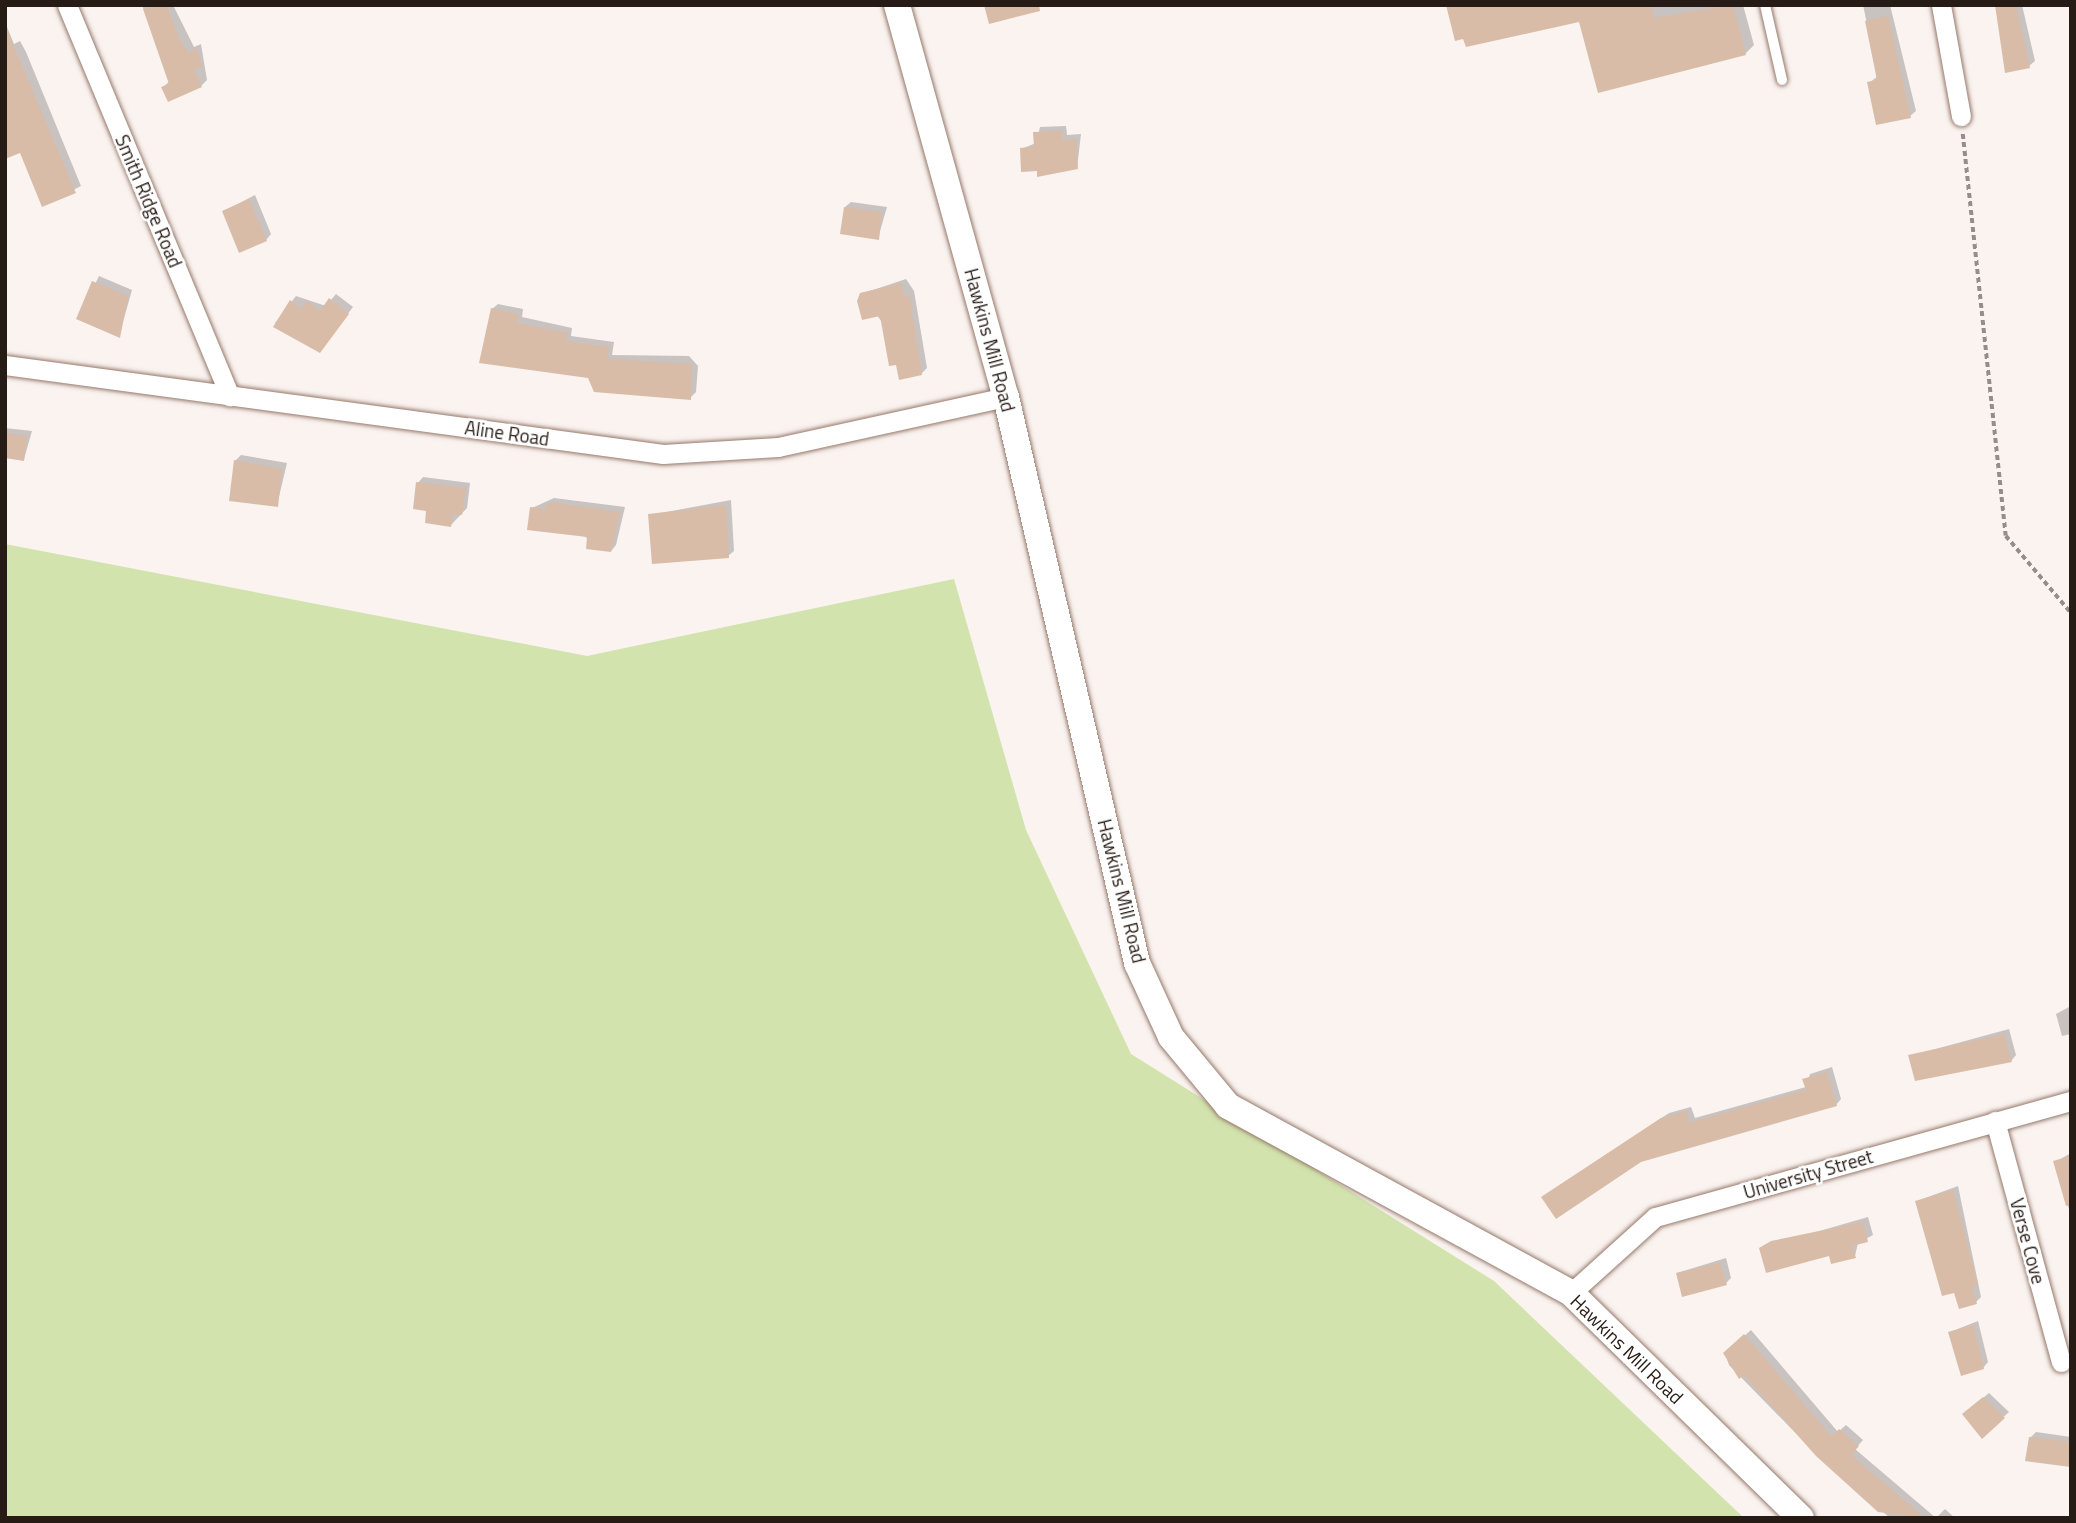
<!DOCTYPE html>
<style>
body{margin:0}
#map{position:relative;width:2076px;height:1523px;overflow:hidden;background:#faf3f0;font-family:"Titillium Web",sans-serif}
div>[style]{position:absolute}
.green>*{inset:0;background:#d2e3ae}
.shadow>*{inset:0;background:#0003}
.building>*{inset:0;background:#d8bca7}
.path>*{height:3.5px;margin-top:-1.75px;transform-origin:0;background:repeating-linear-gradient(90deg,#968d89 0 5px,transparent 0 8.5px)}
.roads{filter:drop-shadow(0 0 2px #96786a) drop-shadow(0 0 2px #96786a)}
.lane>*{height:10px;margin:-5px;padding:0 5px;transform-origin:5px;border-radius:5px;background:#fff}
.street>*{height:19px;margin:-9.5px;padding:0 9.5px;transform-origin:9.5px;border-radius:9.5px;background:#fff}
.secondary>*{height:26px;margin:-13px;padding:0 13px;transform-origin:13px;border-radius:13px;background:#fff}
span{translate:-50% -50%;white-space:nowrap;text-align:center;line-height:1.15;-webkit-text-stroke:5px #fff;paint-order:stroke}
.street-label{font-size:19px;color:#271b15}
.frame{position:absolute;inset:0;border:7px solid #271b15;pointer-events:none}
</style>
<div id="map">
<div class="green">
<i style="clip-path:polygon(5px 544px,587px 656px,954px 579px,1026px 830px,1131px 1054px,1494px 1281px,1744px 1518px,5px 1518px)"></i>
</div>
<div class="shadow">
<i style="clip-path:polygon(142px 5px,173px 5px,194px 47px,201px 44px,207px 80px,201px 86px,163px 87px,170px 81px)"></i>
<i style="clip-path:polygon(1447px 5px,1743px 5px,1754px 45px,1745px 54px,1581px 20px)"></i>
<i style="clip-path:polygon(1863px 5px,1890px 5px,1916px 111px,1910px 116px,1869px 83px,1878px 76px)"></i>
<i style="clip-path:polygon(1996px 5px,2022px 5px,2035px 61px,2029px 66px)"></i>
<i style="clip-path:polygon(5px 22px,14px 44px,20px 41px,26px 52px,81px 186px,43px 205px,21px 151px,5px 157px)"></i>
<i style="clip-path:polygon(1066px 126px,1067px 135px,1081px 134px,1077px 168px,1021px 149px,1036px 143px,1040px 127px)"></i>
<i style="clip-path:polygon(255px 195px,271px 234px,266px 240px,224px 211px)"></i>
<i style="clip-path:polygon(851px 202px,887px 207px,878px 238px,845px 207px)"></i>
<i style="clip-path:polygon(99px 276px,132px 290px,119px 336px,78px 319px)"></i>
<i style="clip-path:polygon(906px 279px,914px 291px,927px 368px,921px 374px,861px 294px)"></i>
<i style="clip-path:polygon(336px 294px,353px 307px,320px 350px,275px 323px,296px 296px,326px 306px)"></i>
<i style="clip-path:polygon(498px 304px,523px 309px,522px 317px,572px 328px,571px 336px,614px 342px,612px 355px,689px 356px,698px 366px,696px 392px,690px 398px,590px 376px,492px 309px)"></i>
<i style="clip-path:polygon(5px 428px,32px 431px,24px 459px,5px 456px)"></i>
<i style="clip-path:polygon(241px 455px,287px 463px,277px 505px,235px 461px)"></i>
<i style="clip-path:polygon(423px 477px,470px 483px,467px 508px,451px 525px,428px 509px,418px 483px)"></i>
<i style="clip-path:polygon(554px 498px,625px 507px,616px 545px,611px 551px,532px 508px)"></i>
<i style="clip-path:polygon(731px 500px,734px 551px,728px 556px,650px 515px)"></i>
<i style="clip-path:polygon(2071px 1006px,2071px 1034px,2062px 1036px,2056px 1014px)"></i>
<i style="clip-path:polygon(2009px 1029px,2016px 1055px,2011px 1061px,1910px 1056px)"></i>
<i style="clip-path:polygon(1832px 1067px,1841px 1099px,1836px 1105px,1694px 1141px,1543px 1197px,1669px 1113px,1691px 1107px,1695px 1118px,1806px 1087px,1810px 1074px)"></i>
<i style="clip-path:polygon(2071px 1153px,2071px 1216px,2055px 1162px)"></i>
<i style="clip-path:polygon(1958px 1186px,1981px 1297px,1976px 1302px,1917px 1201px)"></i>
<i style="clip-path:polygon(1868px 1217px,1873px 1235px,1858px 1243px,1855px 1256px,1761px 1248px)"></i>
<i style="clip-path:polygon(1726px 1258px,1731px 1278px,1726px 1283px,1677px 1273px)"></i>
<i style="clip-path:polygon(1978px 1321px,1988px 1362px,1983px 1368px,1950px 1332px)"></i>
<i style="clip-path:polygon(1751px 1330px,1838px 1432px,1846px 1425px,1863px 1440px,1855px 1449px,1936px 1518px,1890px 1518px,1817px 1455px,1729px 1365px,1725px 1353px)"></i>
<i style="clip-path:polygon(1989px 1393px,2009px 1412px,1982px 1436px,1970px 1409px)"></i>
<i style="clip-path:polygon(2036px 1432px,2071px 1437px,2071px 1466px,2030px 1438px)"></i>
<i style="clip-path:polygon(1945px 1509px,1955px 1518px,1936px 1518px)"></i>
</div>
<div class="building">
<i style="clip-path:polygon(166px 5px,181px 42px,188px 52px,196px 48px,203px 66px,194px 69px,202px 87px,168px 102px,161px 87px,169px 84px,143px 9px)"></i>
<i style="clip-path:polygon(984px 5px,1039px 5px,1040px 11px,989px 24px)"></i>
<i style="clip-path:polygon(1446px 5px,1652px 5px,1653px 18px,1733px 5px,1746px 55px,1598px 93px,1579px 22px,1466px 47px,1463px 39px,1455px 41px)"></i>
<i style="clip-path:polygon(1995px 5px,2016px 5px,2030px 68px,2005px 73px)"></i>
<i style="clip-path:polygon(1888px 16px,1911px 118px,1876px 125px,1867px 82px,1877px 80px,1865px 21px)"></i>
<i style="clip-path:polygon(5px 26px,76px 193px,42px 207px,20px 153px,5px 159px)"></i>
<i style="clip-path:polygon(1062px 131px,1062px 140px,1076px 139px,1078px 169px,1037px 177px,1037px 171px,1021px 172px,1020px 148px,1034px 147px,1033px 132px)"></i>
<i style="clip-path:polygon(249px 199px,267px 241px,239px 253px,222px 211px)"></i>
<i style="clip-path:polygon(844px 207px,882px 212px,879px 240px,840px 234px)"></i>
<i style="clip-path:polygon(92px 281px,128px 296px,120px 338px,76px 319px)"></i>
<i style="clip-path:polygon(901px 283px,904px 296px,909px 295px,922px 375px,899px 380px,896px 365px,889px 366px,880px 316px,862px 320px,857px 301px,860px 293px)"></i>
<i style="clip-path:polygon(329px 298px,349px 314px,320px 353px,273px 327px,290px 300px,301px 309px,307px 301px,320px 311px)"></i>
<i style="clip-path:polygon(491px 308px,519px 315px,517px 323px,568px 333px,566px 341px,609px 347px,608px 359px,692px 364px,691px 400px,594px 392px,588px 378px,479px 363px)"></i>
<i style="clip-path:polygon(5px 433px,27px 436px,24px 461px,5px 458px)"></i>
<i style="clip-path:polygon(234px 460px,282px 469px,278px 507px,229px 501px)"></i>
<i style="clip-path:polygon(416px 482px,466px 488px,462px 515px,453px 514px,451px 527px,425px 523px,426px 511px,413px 509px)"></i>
<i style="clip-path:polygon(547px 502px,620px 512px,611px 552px,586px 549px,587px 537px,527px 530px,530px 507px,546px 509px)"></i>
<i style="clip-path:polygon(726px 505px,729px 558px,652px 564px,648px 514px)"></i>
<i style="clip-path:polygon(2004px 1034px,2012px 1062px,1915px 1081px,1908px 1055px)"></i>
<i style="clip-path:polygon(1827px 1072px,1837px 1106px,1641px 1162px,1556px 1219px,1541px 1197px,1661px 1118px,1686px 1111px,1689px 1123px,1806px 1090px,1802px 1079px)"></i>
<i style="clip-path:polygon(2071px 1156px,2071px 1205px,2066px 1206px,2053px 1161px)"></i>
<i style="clip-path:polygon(1953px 1190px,1978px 1285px,1972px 1287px,1977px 1304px,1959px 1309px,1954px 1293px,1942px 1296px,1915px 1201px)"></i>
<i style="clip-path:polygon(1863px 1222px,1868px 1242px,1852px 1246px,1856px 1258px,1831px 1264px,1829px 1256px,1766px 1273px,1759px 1248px,1771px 1241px)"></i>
<i style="clip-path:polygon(1720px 1263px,1727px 1285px,1682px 1297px,1676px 1273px)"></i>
<i style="clip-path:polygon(1973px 1325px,1984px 1369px,1961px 1376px,1948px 1332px)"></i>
<i style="clip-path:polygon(1744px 1334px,1832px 1437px,1839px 1429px,1859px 1446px,1851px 1455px,1925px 1518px,1878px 1512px,1816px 1456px,1744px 1375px,1739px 1379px,1723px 1353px)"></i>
<i style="clip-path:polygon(1983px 1397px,2005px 1418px,1982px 1439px,1962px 1414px)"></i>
<i style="clip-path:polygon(2029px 1437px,2071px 1442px,2071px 1467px,2025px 1461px)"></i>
</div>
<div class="path">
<i style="left:1963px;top:134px;width:404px;rotate:83.9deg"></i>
<i style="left:2006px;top:536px;width:101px;rotate:49.8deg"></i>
</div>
<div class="roads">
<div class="lane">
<i style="left:1765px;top:5px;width:77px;rotate:77.2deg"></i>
</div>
<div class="street">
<i style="left:67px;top:5px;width:424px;rotate:67.4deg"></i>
<i style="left:1941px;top:5px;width:113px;rotate:79.8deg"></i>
<i style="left:5px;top:365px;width:664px;rotate:7.7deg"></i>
<i style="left:663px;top:454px;width:115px;rotate:-3.5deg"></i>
<i style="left:778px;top:447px;width:233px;rotate:-12.4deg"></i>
<i style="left:1995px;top:1121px;width:250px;rotate:74.7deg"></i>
<i style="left:1571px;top:1293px;width:113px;rotate:-42.1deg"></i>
<i style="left:1655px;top:1217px;width:432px;rotate:-15.6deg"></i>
</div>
<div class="secondary">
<i style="left:897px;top:5px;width:407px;rotate:74.5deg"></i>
<i style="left:1006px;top:397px;width:581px;rotate:76.97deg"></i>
<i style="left:1137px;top:963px;width:81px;rotate:65.3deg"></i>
<i style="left:1171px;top:1037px;width:89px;rotate:50.4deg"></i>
<i style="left:1228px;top:1106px;width:391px;rotate:28.6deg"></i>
<i style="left:1571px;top:1293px;width:322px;rotate:44.4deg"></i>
</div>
</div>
<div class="street-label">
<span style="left:149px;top:201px;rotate:67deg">Smith Ridge Road</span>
<span style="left:990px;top:340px;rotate:75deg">Hawkins Mill Road</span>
<span style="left:507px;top:433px;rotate:8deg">Aline Road</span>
<span style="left:1122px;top:891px;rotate:76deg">Hawkins Mill Road</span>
<span style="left:1808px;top:1174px;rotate:-16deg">University Street</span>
<span style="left:2028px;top:1241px;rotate:75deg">Verse Cove</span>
<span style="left:1627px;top:1349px;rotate:44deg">Hawkins Mill Road</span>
</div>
<div class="frame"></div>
</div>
